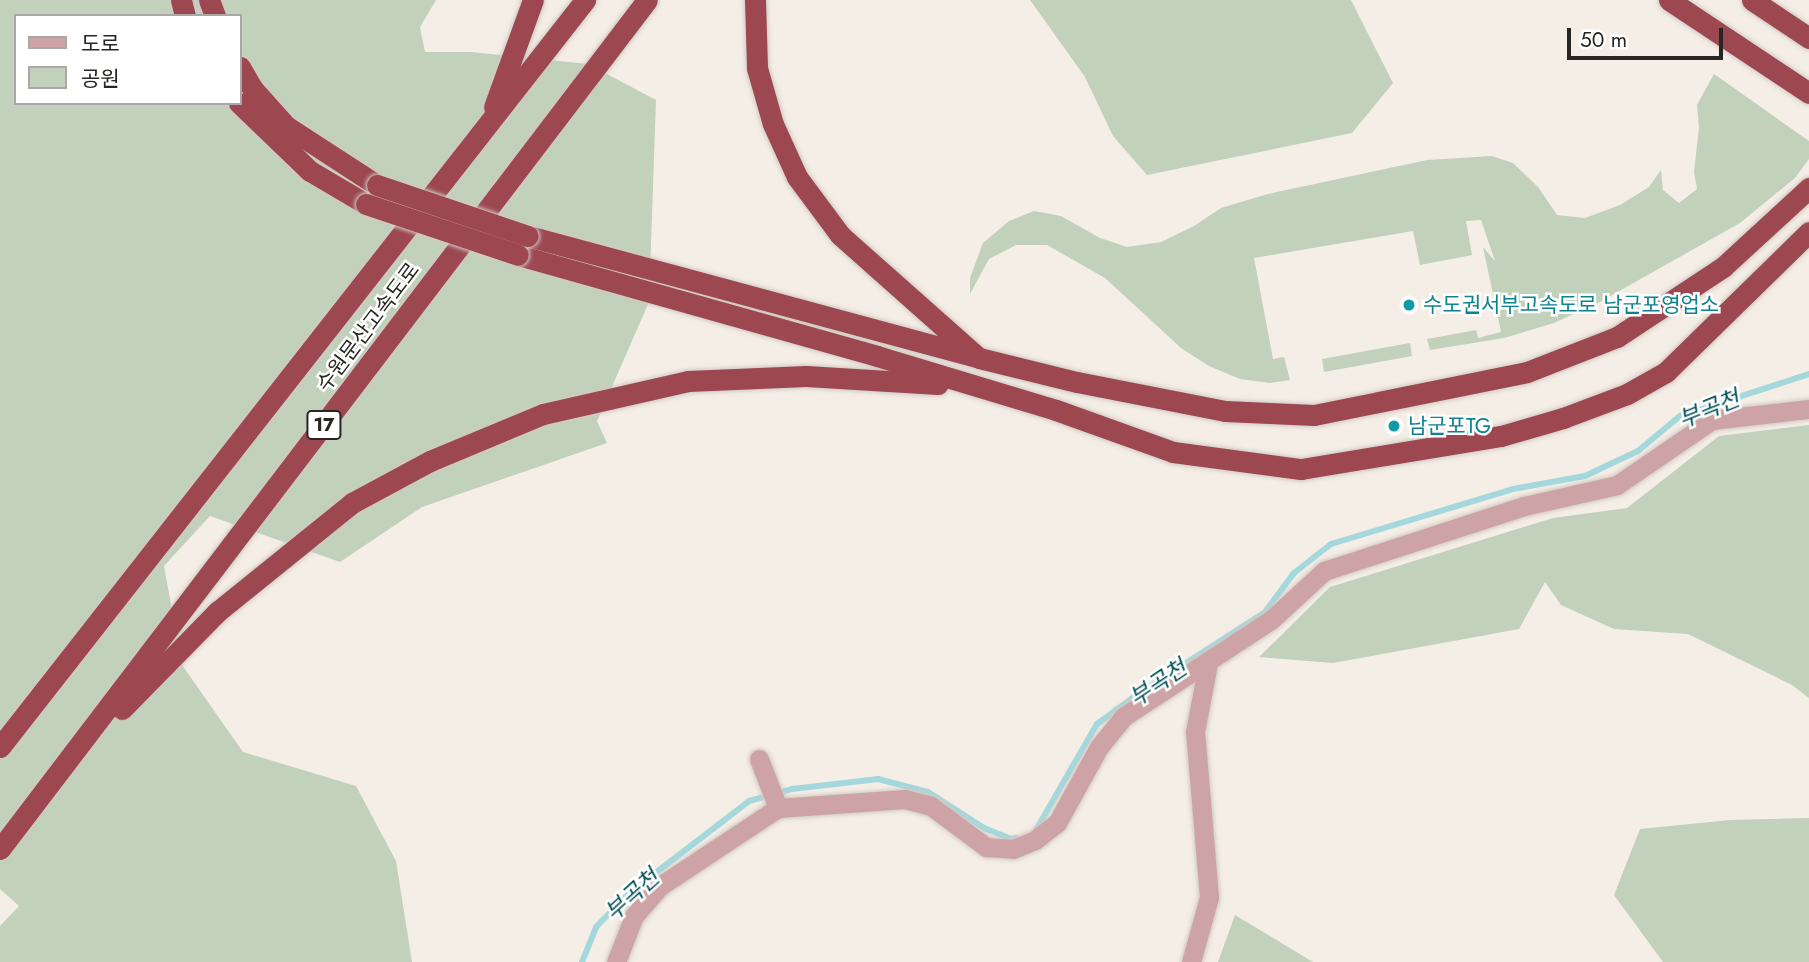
<!DOCTYPE html>
<meta charset="utf-8">
<style>
body{margin:0}
#map{position:relative;width:1809px;height:962px;overflow:hidden;background:#f5eee6;font-family:Jost,"Noto Sans KR",sans-serif}
div>[style]{position:absolute}
.green>*{inset:0;background:#c1d1bb}
.stream>*{height:6px;margin:-3px;padding:0 3px;transform-origin:3px;border-radius:3px;background:#a4d8dd}
.roads{filter:drop-shadow(0 0 2px #d0cac3) drop-shadow(0 0 2px #d0cac3)}
.minor>*{height:19px;margin:-9.5px;padding:0 9.5px;transform-origin:9.5px;border-radius:9.5px;background:#cea3a5}
.motorway>*{height:21px;margin:-10.5px;padding:0 10.5px;transform-origin:10.5px;border-radius:10.5px;background:#9d4751}
.bridges{filter:drop-shadow(0 0 2px #d0cac3) drop-shadow(0 0 2px #d0cac3)}
.motorway-bridge>*{height:21px;margin:-10.5px;padding:0 10.5px;transform-origin:10.5px;border-radius:10.5px;background:#9d4751}
.dots>*{width:19px;height:19px;translate:-50% -50%;box-sizing:border-box;border:4px solid #fff;border-radius:50%}
span{translate:-50% -50%;white-space:nowrap;text-align:center;line-height:1.15;-webkit-text-stroke:5px #fff;paint-order:stroke}
.shield-label span{padding:2px 5px;background:#fff;border:2px solid;border-radius:5px;-webkit-text-stroke-width:0}
.shield-label{font-size:19px;color:#282622;font-weight:700}
.culture-label{font-size:21px;color:#0d838f}
.left{translate:0 -50%;text-align:left}
.street-label{font-size:21px;color:#282622}
.water-label{font-size:23px;color:#005056;font-style:italic}
.legend{position:absolute;left:14px;top:14px;width:228px;height:91px;box-sizing:border-box;background:#fff;border:2px solid #a9a8a7;margin:0;padding:9px 12px;list-style:none;font-size:21px;color:#282622}
.legend li{display:flex;align-items:center;gap:14px;height:35px}
.legend b{width:35px;border:2px solid #a9a8a7}
.scale{position:absolute;left:1567px;top:28px;width:156px;height:32px;box-sizing:border-box;border:4px solid #282622;border-top:0;padding-left:9px;font-size:21px;line-height:24px;white-space:nowrap;color:#282622;-webkit-text-stroke:5px #fff;paint-order:stroke}
</style>
<div id="map">
<div class="green">
<i style="clip-path:polygon(evenodd,0 0,436px 0,420px 27px,425px 52px,471px 52px,588px 64px,656px 100px,649px 302px,597px 421px,607px 443px,422px 507px,340px 562px,210px 516px,164px 566px,182px 665px,243px 752px,356px 786px,396px 861px,412px 962px,0 962px,0 926px,19px 906px,0 889px,0 0,16px 16px,240px 16px,240px 103px,16px 103px,16px 16px)"></i>
<i style="clip-path:polygon(1030px 0,1351px 0,1393px 83px,1352px 133px,1147px 175px,1113px 136px,1085px 77px)"></i>
<i style="clip-path:polygon(1714px 74px,1809px 141px,1809px 159px,1795px 178px,1740px 223px,1598px 303px,1554px 323px,1504px 338px,1430px 350px,1427px 339px,1476px 330px,1478px 338px,1501px 332px,1483px 247px,1495px 261px,1481px 220px,1466px 221px,1472px 255px,1420px 265px,1413px 231px,1254px 258px,1273px 359px,1284px 357px,1290px 380px,1270px 383px,1240px 379px,1209px 366px,1181px 348px,1105px 278px,1047px 245px,1016px 245px,989px 259px,970px 294px,970px 278px,983px 243px,1009px 221px,1034px 211px,1061px 216px,1100px 238px,1127px 247px,1161px 242px,1194px 226px,1221px 208px,1268px 194px,1427px 160px,1492px 156px,1513px 163px,1538px 187px,1557px 215px,1585px 218px,1620px 205px,1649px 187px,1661px 170px,1663px 190px,1679px 203px,1697px 189px,1694px 172px,1699px 128px,1697px 105px)"></i>
<i style="clip-path:polygon(1410px 343px,1412px 356px,1324px 372px,1322px 359px)"></i>
<i style="clip-path:polygon(1809px 425px,1809px 698px,1792px 685px,1688px 634px,1614px 629px,1561px 605px,1545px 582px,1519px 629px,1333px 663px,1259px 657px,1330px 587px,1553px 518px,1627px 508px,1719px 436px)"></i>
<i style="clip-path:polygon(1809px 818px,1809px 962px,1663px 962px,1614px 895px,1640px 829px,1730px 820px)"></i>
<i style="clip-path:polygon(1235px 915px,1313px 962px,1218px 962px)"></i>
</div>
<div class="stream">
<i style="left:1036px;top:830px;width:122px;rotate:-60.1deg"></i>
<i style="left:1097px;top:724px;width:51px;rotate:-36.2deg"></i>
<i style="left:1138px;top:694px;width:151px;rotate:-32.8deg"></i>
<i style="left:1265px;top:612px;width:49px;rotate:-53.4deg"></i>
<i style="left:1294px;top:573px;width:47px;rotate:-38.1deg"></i>
<i style="left:1331px;top:544px;width:190px;rotate:-16.8deg"></i>
<i style="left:1513px;top:489px;width:73px;rotate:-10.2deg"></i>
<i style="left:1585px;top:476px;width:59px;rotate:-25.3deg"></i>
<i style="left:1638px;top:451px;width:55px;rotate:-39.8deg"></i>
<i style="left:1680px;top:416px;width:136px;rotate:-18deg"></i>
<i style="left:582px;top:962px;width:38px;rotate:-68deg"></i>
<i style="left:596px;top:927px;width:46px;rotate:-45.9deg"></i>
<i style="left:628px;top:894px;width:153px;rotate:-37.5deg"></i>
<i style="left:749px;top:801px;width:45px;rotate:-15.6deg"></i>
<i style="left:792px;top:789px;width:87px;rotate:-6.6deg"></i>
<i style="left:878px;top:779px;width:52px;rotate:14.6deg"></i>
<i style="left:928px;top:792px;width:67px;rotate:32.7deg"></i>
<i style="left:984px;top:828px;width:29px;rotate:22deg"></i>
<i style="left:1011px;top:839px;width:5px;rotate:-11deg"></i>
</div>
<div class="roads">
<div class="minor">
<i style="left:759px;top:759px;width:53px;rotate:68.8deg"></i>
<i style="left:616px;top:962px;width:49px;rotate:-68.6deg"></i>
<i style="left:634px;top:916px;width:40px;rotate:-49deg"></i>
<i style="left:660px;top:886px;width:141px;rotate:-33.5deg"></i>
<i style="left:778px;top:808px;width:127px;rotate:-4.1deg"></i>
<i style="left:905px;top:799px;width:27px;rotate:15deg"></i>
<i style="left:931px;top:806px;width:69px;rotate:36.7deg"></i>
<i style="left:986px;top:847px;width:27px;rotate:4deg"></i>
<i style="left:1013px;top:849px;width:24px;rotate:-22deg"></i>
<i style="left:1035px;top:840px;width:28px;rotate:-38deg"></i>
<i style="left:1057px;top:823px;width:87px;rotate:-61.1deg"></i>
<i style="left:1099px;top:747px;width:38px;rotate:-51deg"></i>
<i style="left:1123px;top:717px;width:178px;rotate:-33.3deg"></i>
<i style="left:1272px;top:619px;width:71px;rotate:-42.7deg"></i>
<i style="left:1324px;top:571px;width:210px;rotate:-18deg"></i>
<i style="left:1524px;top:506px;width:95px;rotate:-12.7deg"></i>
<i style="left:1617px;top:485px;width:115px;rotate:-34.4deg"></i>
<i style="left:1712px;top:420px;width:98px;rotate:-6.5deg"></i>
<i style="left:1191px;top:962px;width:67px;rotate:-74.5deg"></i>
<i style="left:1209px;top:897px;width:166px;rotate:-94.8deg"></i>
<i style="left:1195px;top:732px;width:70px;rotate:-79.3deg"></i>
</div>
<div class="motorway">
<i style="left:181px;top:0;width:16px;rotate:76deg"></i>
<i style="left:209px;top:0;width:17px;rotate:69deg"></i>
<i style="left:755px;top:0;width:68px;rotate:88.3deg"></i>
<i style="left:757px;top:68px;width:58px;rotate:74.1deg"></i>
<i style="left:773px;top:124px;width:58px;rotate:65.6deg"></i>
<i style="left:797px;top:177px;width:72px;rotate:53.4deg"></i>
<i style="left:840px;top:235px;width:181px;rotate:41.6deg"></i>
<i style="left:1669px;top:0;width:168px;rotate:33.6deg"></i>
<i style="left:1752px;top:0;width:69px;rotate:33.7deg"></i>
<i style="left:240px;top:67px;width:24px;rotate:60deg"></i>
<i style="left:252px;top:88px;width:51px;rotate:48.2deg"></i>
<i style="left:286px;top:126px;width:108px;rotate:33deg"></i>
<i style="left:239px;top:103px;width:98px;rotate:43.8deg"></i>
<i style="left:310px;top:171px;width:65px;rotate:30.5deg"></i>
<i style="left:494px;top:107px;width:114px;rotate:-70deg"></i>
<i style="left:528px;top:236px;width:467px;rotate:15.1deg"></i>
<i style="left:979px;top:358px;width:101px;rotate:13.8deg"></i>
<i style="left:1077px;top:382px;width:151px;rotate:11.1deg"></i>
<i style="left:1225px;top:411px;width:89px;rotate:2.6deg"></i>
<i style="left:1314px;top:415px;width:217px;rotate:-11.4deg"></i>
<i style="left:1527px;top:372px;width:97px;rotate:-21.3deg"></i>
<i style="left:1617px;top:337px;width:127px;rotate:-33.4deg"></i>
<i style="left:1723px;top:267px;width:117px;rotate:-42.6deg"></i>
<i style="left:518px;top:255px;width:373px;rotate:15.7deg"></i>
<i style="left:877px;top:356px;width:187px;rotate:16.8deg"></i>
<i style="left:1056px;top:410px;width:124px;rotate:19.7deg"></i>
<i style="left:1173px;top:452px;width:129px;rotate:7.6deg"></i>
<i style="left:1301px;top:469px;width:203px;rotate:-9.4deg"></i>
<i style="left:1501px;top:436px;width:65px;rotate:-16.2deg"></i>
<i style="left:1563px;top:418px;width:68px;rotate:-20.6deg"></i>
<i style="left:1627px;top:394px;width:45px;rotate:-29.4deg"></i>
<i style="left:1666px;top:372px;width:200px;rotate:-44.4deg"></i>
<i style="left:122px;top:709px;width:136px;rotate:-45.6deg"></i>
<i style="left:217px;top:612px;width:174px;rotate:-38.9deg"></i>
<i style="left:352px;top:503px;width:89px;rotate:-28.3deg"></i>
<i style="left:430px;top:461px;width:122px;rotate:-22.6deg"></i>
<i style="left:543px;top:414px;width:149px;rotate:-12.8deg"></i>
<i style="left:688px;top:381px;width:118px;rotate:-2.4deg"></i>
<i style="left:806px;top:376px;width:132px;rotate:3.5deg"></i>
<i style="left:0;top:747px;width:949px;rotate:-51.93deg"></i>
<i style="left:0;top:849px;width:1067px;rotate:-52.69deg"></i>
</div>
</div>
<div class="bridges">
<div class="motorway-bridge">
<i style="left:377px;top:185px;width:159px;rotate:18.7deg"></i>
<i style="left:366px;top:204px;width:160px;rotate:18.5deg"></i>
</div>
</div>
<div class="dots">
<i style="left:1409px;top:305px;background:#0f9aa8"></i>
<i style="left:1394px;top:426px;background:#0f9aa8"></i>
</div>
<div class="shield-label">
<span style="left:324px;top:425px">17</span>
</div>
<div class="culture-label">
<span class="left" style="left:1423px;top:305px">수도권서부고속도로 남군포영업소</span>
<span class="left" style="left:1408px;top:426px">남군포TG</span>
</div>
<div class="street-label">
<span style="left:368px;top:327px;rotate:-53deg">수원문산고속도로</span>
</div>
<div class="water-label">
<span style="left:1709px;top:409px;rotate:-22deg">부곡천</span>
<span style="left:1158px;top:683px;rotate:-34deg">부곡천</span>
<span style="left:632px;top:895px;rotate:-42deg">부곡천</span>
</div>
<ul class="legend">
<li><b style="height:9px;background:#cea3a5"></b>도로</li>
<li><b style="height:19px;background:#c1d1bb"></b>공원</li>
</ul>
<div class="scale">50 m</div>
</div>
